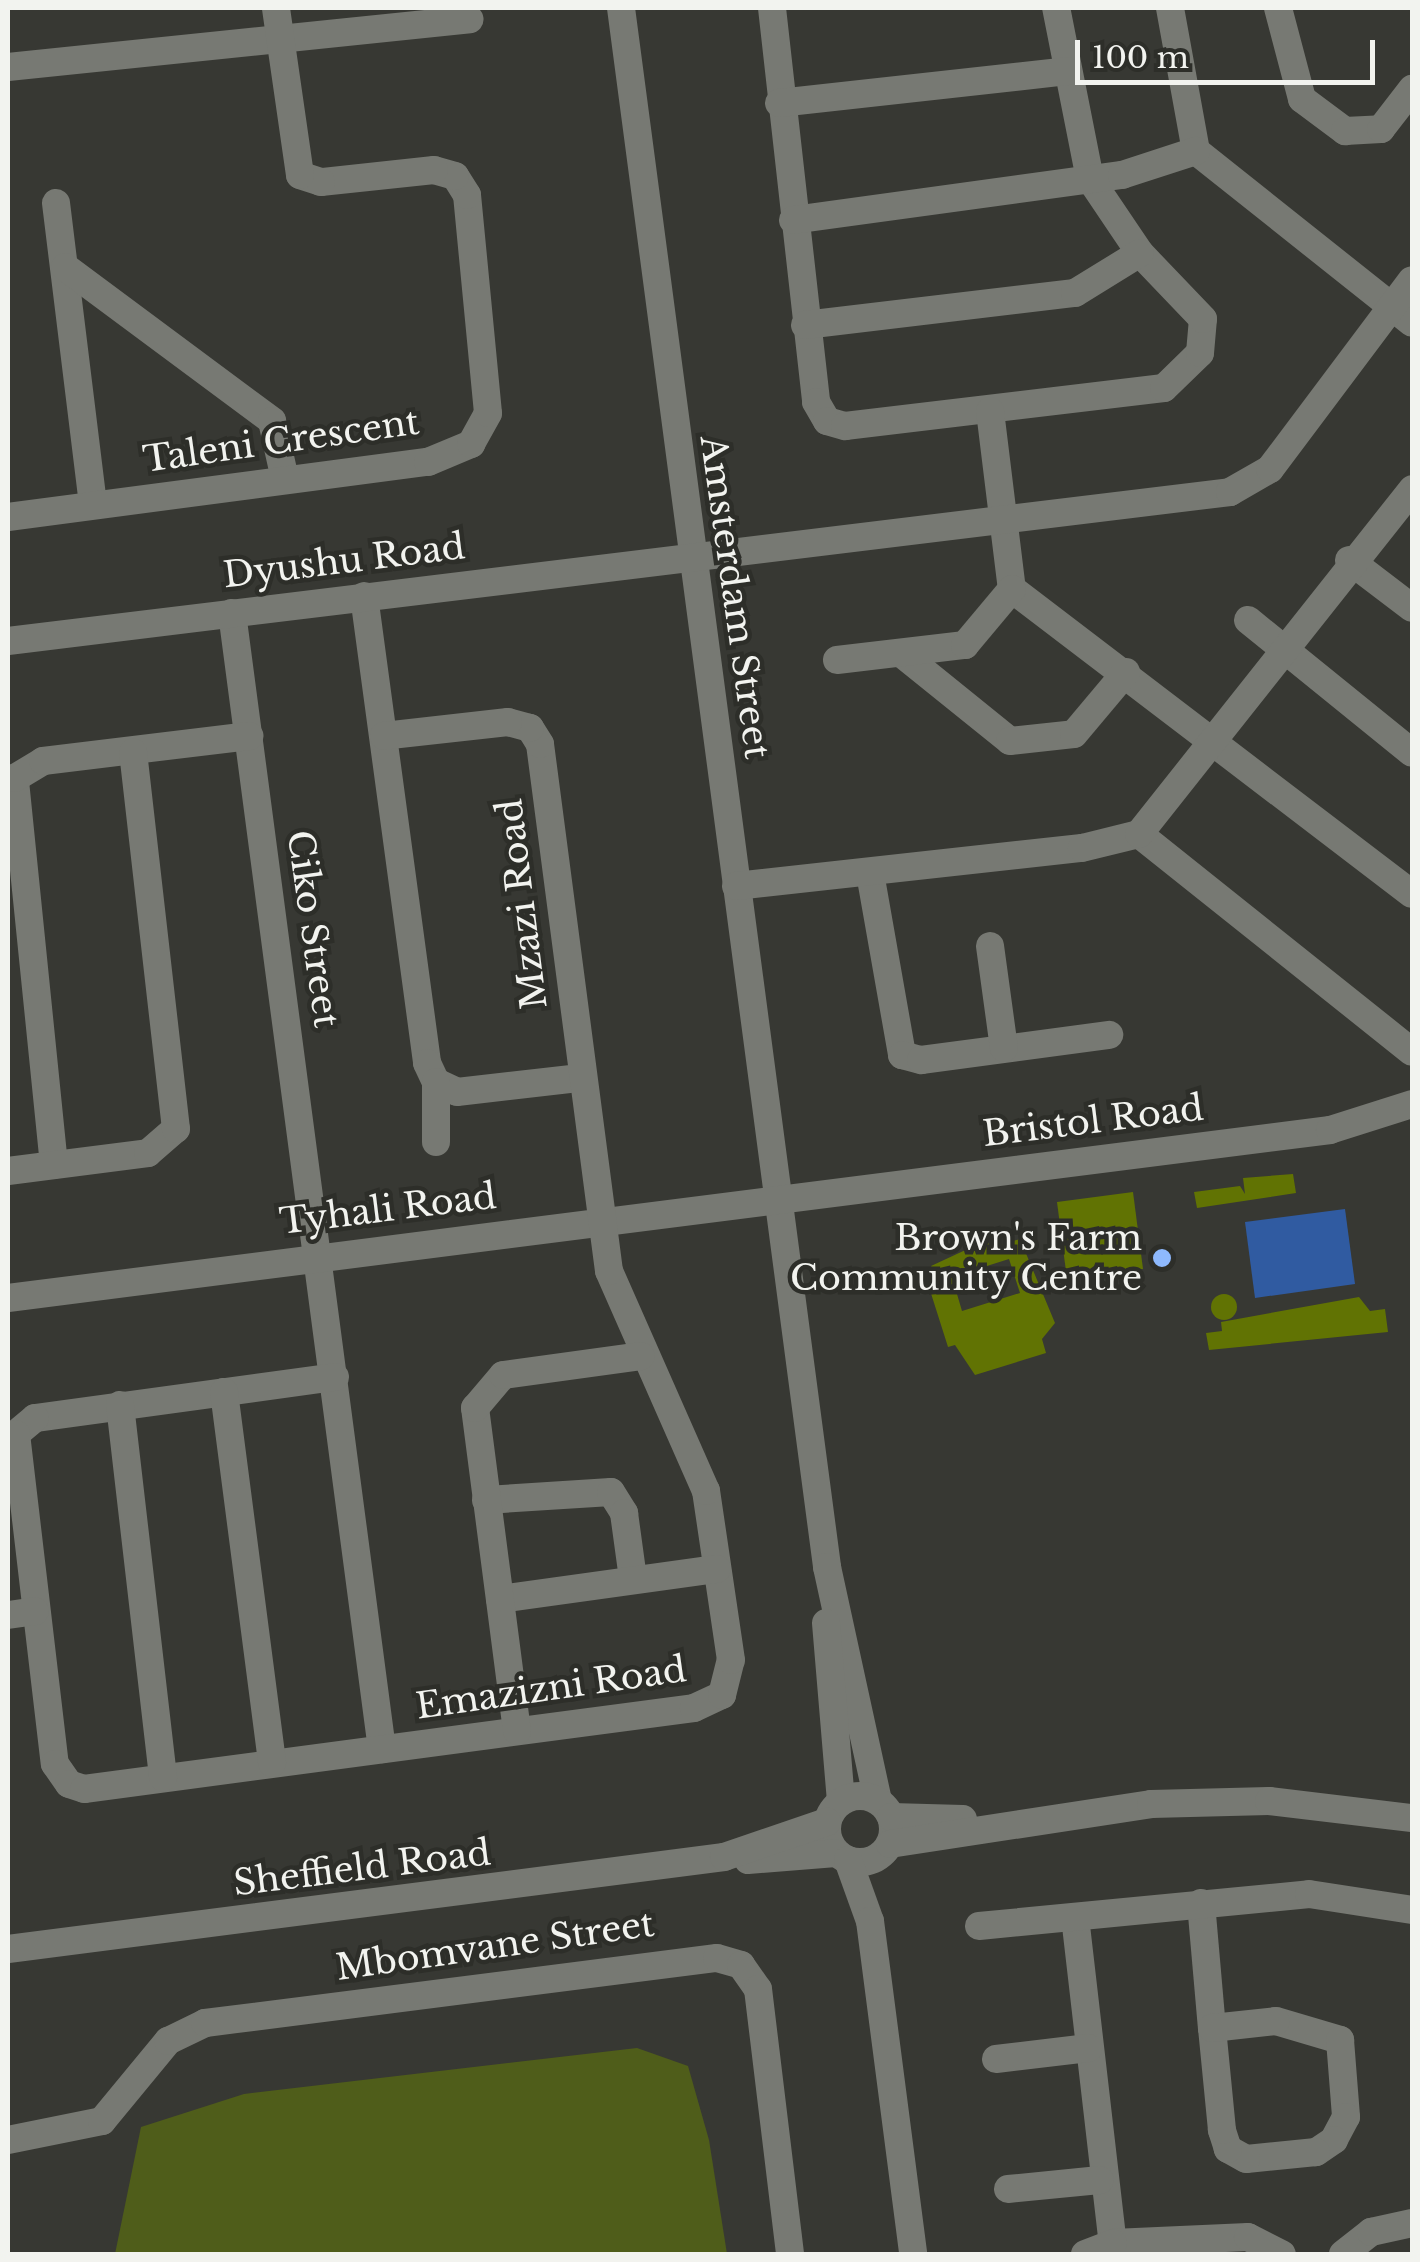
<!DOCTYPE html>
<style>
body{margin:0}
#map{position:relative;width:1420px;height:2262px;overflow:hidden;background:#373833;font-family:"Libre Baskerville",serif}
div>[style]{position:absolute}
.green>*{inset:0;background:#4f5d1a}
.water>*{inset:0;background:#305ba1}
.building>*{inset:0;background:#617303}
.round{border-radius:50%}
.minor>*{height:28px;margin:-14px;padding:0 14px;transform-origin:14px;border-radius:14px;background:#777973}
.minor>.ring{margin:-14px;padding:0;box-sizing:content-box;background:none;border:28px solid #777973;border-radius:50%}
.dots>*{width:28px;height:28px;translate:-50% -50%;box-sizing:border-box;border:5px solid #2d2e29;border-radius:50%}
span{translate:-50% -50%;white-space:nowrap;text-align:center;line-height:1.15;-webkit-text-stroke:9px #2d2e29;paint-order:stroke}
.street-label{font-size:35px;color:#f2f3ef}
.poi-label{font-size:35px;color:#f2f3ef}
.right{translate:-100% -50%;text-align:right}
.frame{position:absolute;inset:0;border:10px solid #f2f3ef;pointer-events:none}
.scale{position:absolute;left:1075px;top:40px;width:300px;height:45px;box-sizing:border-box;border:5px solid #f2f3ef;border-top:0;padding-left:12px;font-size:30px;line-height:35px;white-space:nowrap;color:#f2f3ef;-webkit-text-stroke:8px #2d2e29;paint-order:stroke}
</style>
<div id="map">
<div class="green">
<i style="clip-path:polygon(637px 2048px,688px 2066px,709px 2140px,727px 2254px,115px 2254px,141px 2127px,244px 2094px)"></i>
</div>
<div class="water">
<i style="clip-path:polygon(1345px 1209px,1355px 1284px,1255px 1298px,1245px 1222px)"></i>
</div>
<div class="building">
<i style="clip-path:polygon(1293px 1174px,1296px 1193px,1197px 1208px,1194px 1192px,1240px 1186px,1245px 1194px,1243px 1178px)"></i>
<i style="clip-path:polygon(1133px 1192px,1143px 1269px,1067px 1279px,1057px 1202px)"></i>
<i style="clip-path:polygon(evenodd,1020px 1239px,1055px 1323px,1042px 1339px,1046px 1353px,975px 1375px,955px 1345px,948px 1347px,928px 1284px,936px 1281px,931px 1266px,987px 1240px,990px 1248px,1020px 1239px,1009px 1259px,1020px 1293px,962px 1311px,952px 1277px,1009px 1259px)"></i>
<i class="round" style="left:1211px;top:1294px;width:26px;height:26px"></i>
<i style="clip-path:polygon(1359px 1297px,1370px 1311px,1385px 1309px,1388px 1332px,1209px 1350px,1206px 1333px,1222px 1331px,1221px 1322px)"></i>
</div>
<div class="minor">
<i style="left:621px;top:8px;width:1573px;rotate:82.47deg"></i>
<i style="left:827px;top:1567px;width:239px;rotate:77.7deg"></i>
<i style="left:772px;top:8px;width:396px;rotate:83.6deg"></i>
<i style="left:816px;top:402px;width:22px;rotate:60deg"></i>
<i style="left:827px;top:421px;width:19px;rotate:16deg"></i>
<i style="left:845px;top:426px;width:321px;rotate:-6.8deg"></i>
<i style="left:1164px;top:388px;width:50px;rotate:-44.2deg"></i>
<i style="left:1200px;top:353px;width:34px;rotate:-85deg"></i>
<i style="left:1203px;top:319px;width:91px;rotate:-133.7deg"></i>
<i style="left:1140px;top:253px;width:89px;rotate:-124deg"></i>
<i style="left:1090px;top:179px;width:174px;rotate:-101.2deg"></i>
<i style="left:1170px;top:8px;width:145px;rotate:79.7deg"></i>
<i style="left:1196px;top:151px;width:276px;rotate:38.5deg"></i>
<i style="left:1278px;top:8px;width:94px;rotate:75.2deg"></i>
<i style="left:1302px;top:99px;width:54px;rotate:36.7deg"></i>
<i style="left:1345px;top:131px;width:36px;rotate:-3deg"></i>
<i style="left:1381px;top:129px;width:51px;rotate:-52.2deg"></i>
<i style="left:8px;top:67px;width:464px;rotate:-5.9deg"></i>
<i style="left:779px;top:103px;width:290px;rotate:-6.3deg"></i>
<i style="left:56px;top:203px;width:304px;rotate:83deg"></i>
<i style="left:793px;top:220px;width:332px;rotate:-7.8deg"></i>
<i style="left:1122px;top:175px;width:78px;rotate:-18deg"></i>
<i style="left:65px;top:267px;width:258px;rotate:36.6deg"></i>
<i style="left:272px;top:421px;width:59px;rotate:77.4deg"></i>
<i style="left:805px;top:325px;width:272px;rotate:-6.8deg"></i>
<i style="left:1075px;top:293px;width:76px;rotate:-31.6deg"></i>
<i style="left:990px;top:411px;width:179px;rotate:83deg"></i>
<i style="left:1012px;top:589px;width:503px;rotate:37.33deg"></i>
<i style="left:8px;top:517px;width:424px;rotate:-7.5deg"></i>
<i style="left:428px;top:462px;width:47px;rotate:-22.7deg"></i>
<i style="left:471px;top:444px;width:35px;rotate:-61deg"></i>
<i style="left:488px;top:413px;width:219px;rotate:-95.5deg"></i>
<i style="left:467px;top:195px;width:22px;rotate:-122deg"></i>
<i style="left:455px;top:176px;width:22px;rotate:-164deg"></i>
<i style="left:434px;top:170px;width:114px;rotate:173.9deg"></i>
<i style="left:321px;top:182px;width:22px;rotate:-162deg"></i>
<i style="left:300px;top:175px;width:169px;rotate:-98.2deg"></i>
<i style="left:1349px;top:560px;width:79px;rotate:37.3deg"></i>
<i style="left:364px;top:596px;width:471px;rotate:82.3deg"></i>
<i style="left:427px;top:1063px;width:21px;rotate:65deg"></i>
<i style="left:436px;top:1082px;width:23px;rotate:25deg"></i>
<i style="left:457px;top:1092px;width:124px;rotate:-6.5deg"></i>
<i style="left:232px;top:613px;width:1146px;rotate:82.48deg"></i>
<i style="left:1248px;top:620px;width:211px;rotate:39deg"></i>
<i style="left:8px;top:641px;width:1231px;rotate:-6.95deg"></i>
<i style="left:1230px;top:492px;width:46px;rotate:-29.9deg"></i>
<i style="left:1270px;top:469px;width:236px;rotate:-53.1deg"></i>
<i style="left:901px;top:653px;width:140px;rotate:38.9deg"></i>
<i style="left:1010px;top:741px;width:64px;rotate:-6.2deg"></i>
<i style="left:1074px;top:734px;width:81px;rotate:-50deg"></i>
<i style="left:837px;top:660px;width:129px;rotate:-6.7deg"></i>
<i style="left:965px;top:645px;width:73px;rotate:-50deg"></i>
<i style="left:1139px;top:834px;width:349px;rotate:38.6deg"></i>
<i style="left:870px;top:873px;width:185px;rotate:80deg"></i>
<i style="left:902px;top:1055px;width:20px;rotate:15deg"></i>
<i style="left:921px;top:1060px;width:190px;rotate:-7.6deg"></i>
<i style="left:736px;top:886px;width:348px;rotate:-6.3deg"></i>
<i style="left:1082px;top:848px;width:59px;rotate:-13.8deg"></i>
<i style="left:1139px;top:834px;width:440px;rotate:-51.6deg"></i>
<i style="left:990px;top:946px;width:103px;rotate:82.2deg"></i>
<i style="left:436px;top:1142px;width:60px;rotate:-90deg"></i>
<i style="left:54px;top:1165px;width:389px;rotate:-95.8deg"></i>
<i style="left:15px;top:778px;width:33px;rotate:-31deg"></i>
<i style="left:43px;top:761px;width:208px;rotate:-6.9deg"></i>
<i style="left:8px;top:1171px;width:141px;rotate:-7.3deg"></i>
<i style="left:148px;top:1153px;width:37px;rotate:-41deg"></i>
<i style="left:176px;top:1129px;width:379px;rotate:-96.5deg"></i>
<i style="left:8px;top:1298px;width:1333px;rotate:-7.24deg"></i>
<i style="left:1330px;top:1130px;width:86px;rotate:-17.6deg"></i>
<i style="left:335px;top:1377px;width:303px;rotate:172.2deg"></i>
<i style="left:35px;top:1418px;width:25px;rotate:140deg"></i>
<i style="left:16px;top:1434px;width:332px;rotate:83.3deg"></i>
<i style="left:55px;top:1764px;width:24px;rotate:55deg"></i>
<i style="left:69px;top:1784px;width:16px;rotate:18deg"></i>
<i style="left:84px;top:1789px;width:615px;rotate:-7.56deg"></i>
<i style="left:694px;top:1708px;width:31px;rotate:-25deg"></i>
<i style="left:722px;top:1695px;width:36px;rotate:-76deg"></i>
<i style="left:731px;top:1660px;width:171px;rotate:-98.4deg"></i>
<i style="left:706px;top:1491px;width:240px;rotate:-113.8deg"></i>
<i style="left:609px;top:1271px;width:531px;rotate:-97.46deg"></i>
<i style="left:540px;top:744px;width:19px;rotate:-122deg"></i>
<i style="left:530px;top:728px;width:23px;rotate:-165deg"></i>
<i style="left:508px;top:722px;width:125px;rotate:173.6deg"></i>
<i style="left:224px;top:1392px;width:374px;rotate:82.6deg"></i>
<i style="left:120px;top:1405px;width:375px;rotate:83.4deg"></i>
<i style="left:486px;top:1500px;width:125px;rotate:-3.7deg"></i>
<i style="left:611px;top:1492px;width:25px;rotate:58deg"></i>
<i style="left:624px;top:1513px;width:67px;rotate:82.2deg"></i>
<i style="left:500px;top:1599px;width:219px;rotate:-7.9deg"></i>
<i style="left:8px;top:1615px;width:27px;rotate:-8deg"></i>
<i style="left:826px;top:1623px;width:179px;rotate:85.2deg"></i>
<i style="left:517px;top:1731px;width:326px;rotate:-97.4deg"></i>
<i style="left:475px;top:1408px;width:43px;rotate:-49.7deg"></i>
<i style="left:503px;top:1375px;width:139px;rotate:-7.8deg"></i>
<i class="ring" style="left:827px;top:1796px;width:38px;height:38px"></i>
<i style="left:891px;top:1817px;width:72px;rotate:1.6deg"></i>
<i style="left:890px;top:1844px;width:264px;rotate:-8.7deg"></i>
<i style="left:1151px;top:1804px;width:118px;rotate:-1.5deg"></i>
<i style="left:1269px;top:1801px;width:144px;rotate:6.8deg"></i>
<i style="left:748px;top:1860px;width:88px;rotate:-4.5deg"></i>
<i style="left:848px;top:1860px;width:65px;rotate:70.2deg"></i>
<i style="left:870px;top:1921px;width:336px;rotate:82.6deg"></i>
<i style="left:1201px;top:1903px;width:125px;rotate:85deg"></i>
<i style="left:1075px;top:1917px;width:328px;rotate:83.4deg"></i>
<i style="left:979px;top:1926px;width:332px;rotate:-5.5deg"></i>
<i style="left:1309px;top:1894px;width:104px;rotate:8.8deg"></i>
<i style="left:8px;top:1949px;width:722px;rotate:-7.32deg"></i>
<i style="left:724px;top:1857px;width:109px;rotate:-18.8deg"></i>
<i style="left:1276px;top:2021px;width:67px;rotate:16.5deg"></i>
<i style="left:1340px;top:2040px;width:77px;rotate:85.5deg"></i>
<i style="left:1346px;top:2117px;width:26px;rotate:118deg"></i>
<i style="left:1334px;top:2140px;width:22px;rotate:146deg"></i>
<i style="left:1316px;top:2152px;width:70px;rotate:174.3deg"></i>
<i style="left:1246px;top:2159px;width:21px;rotate:-151deg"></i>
<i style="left:1228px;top:2149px;width:20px;rotate:-108deg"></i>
<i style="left:1222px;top:2130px;width:102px;rotate:-95.6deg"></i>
<i style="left:1212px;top:2028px;width:64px;rotate:-6.2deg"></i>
<i style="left:996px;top:2059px;width:93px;rotate:-6.8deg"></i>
<i style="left:8px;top:2140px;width:96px;rotate:-11.4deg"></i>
<i style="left:102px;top:2121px;width:104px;rotate:-50.5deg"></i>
<i style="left:168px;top:2041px;width:41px;rotate:-25.9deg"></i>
<i style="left:205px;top:2023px;width:516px;rotate:-7.24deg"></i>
<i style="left:717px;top:1958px;width:25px;rotate:16deg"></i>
<i style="left:741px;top:1965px;width:29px;rotate:55deg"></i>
<i style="left:758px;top:1989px;width:267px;rotate:83.1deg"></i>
<i style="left:1008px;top:2189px;width:92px;rotate:-5.6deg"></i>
<i style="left:1113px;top:2243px;width:135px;rotate:-2.5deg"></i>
<i style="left:1248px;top:2237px;width:38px;rotate:27deg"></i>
<i style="left:1085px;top:2254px;width:30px;rotate:-21deg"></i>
<i style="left:1343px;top:2254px;width:36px;rotate:-38deg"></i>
<i style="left:1371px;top:2232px;width:42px;rotate:-12.4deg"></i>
</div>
<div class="dots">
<i style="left:1162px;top:1258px;background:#8eb9fd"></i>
</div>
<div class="street-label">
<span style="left:281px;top:441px;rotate:-8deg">Taleni Crescent</span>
<span style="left:344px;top:561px;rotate:-7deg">Dyushu Road</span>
<span style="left:735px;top:597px;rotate:82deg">Amsterdam Street</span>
<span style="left:522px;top:904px;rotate:-97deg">Mzazi Road</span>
<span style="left:313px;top:929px;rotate:82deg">Ciko Street</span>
<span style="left:1093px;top:1121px;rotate:-7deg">Bristol Road</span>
<span style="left:388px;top:1209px;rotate:-7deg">Tyhali Road</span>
<span style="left:551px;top:1688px;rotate:-8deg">Emazizni Road</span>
<span style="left:362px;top:1868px;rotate:-7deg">Sheffield Road</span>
<span style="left:495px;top:1946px;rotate:-8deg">Mbomvane Street</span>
</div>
<div class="poi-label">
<span class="right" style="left:1142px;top:1258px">Brown's Farm<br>Community Centre</span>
</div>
<div class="frame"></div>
<div class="scale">100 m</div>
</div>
